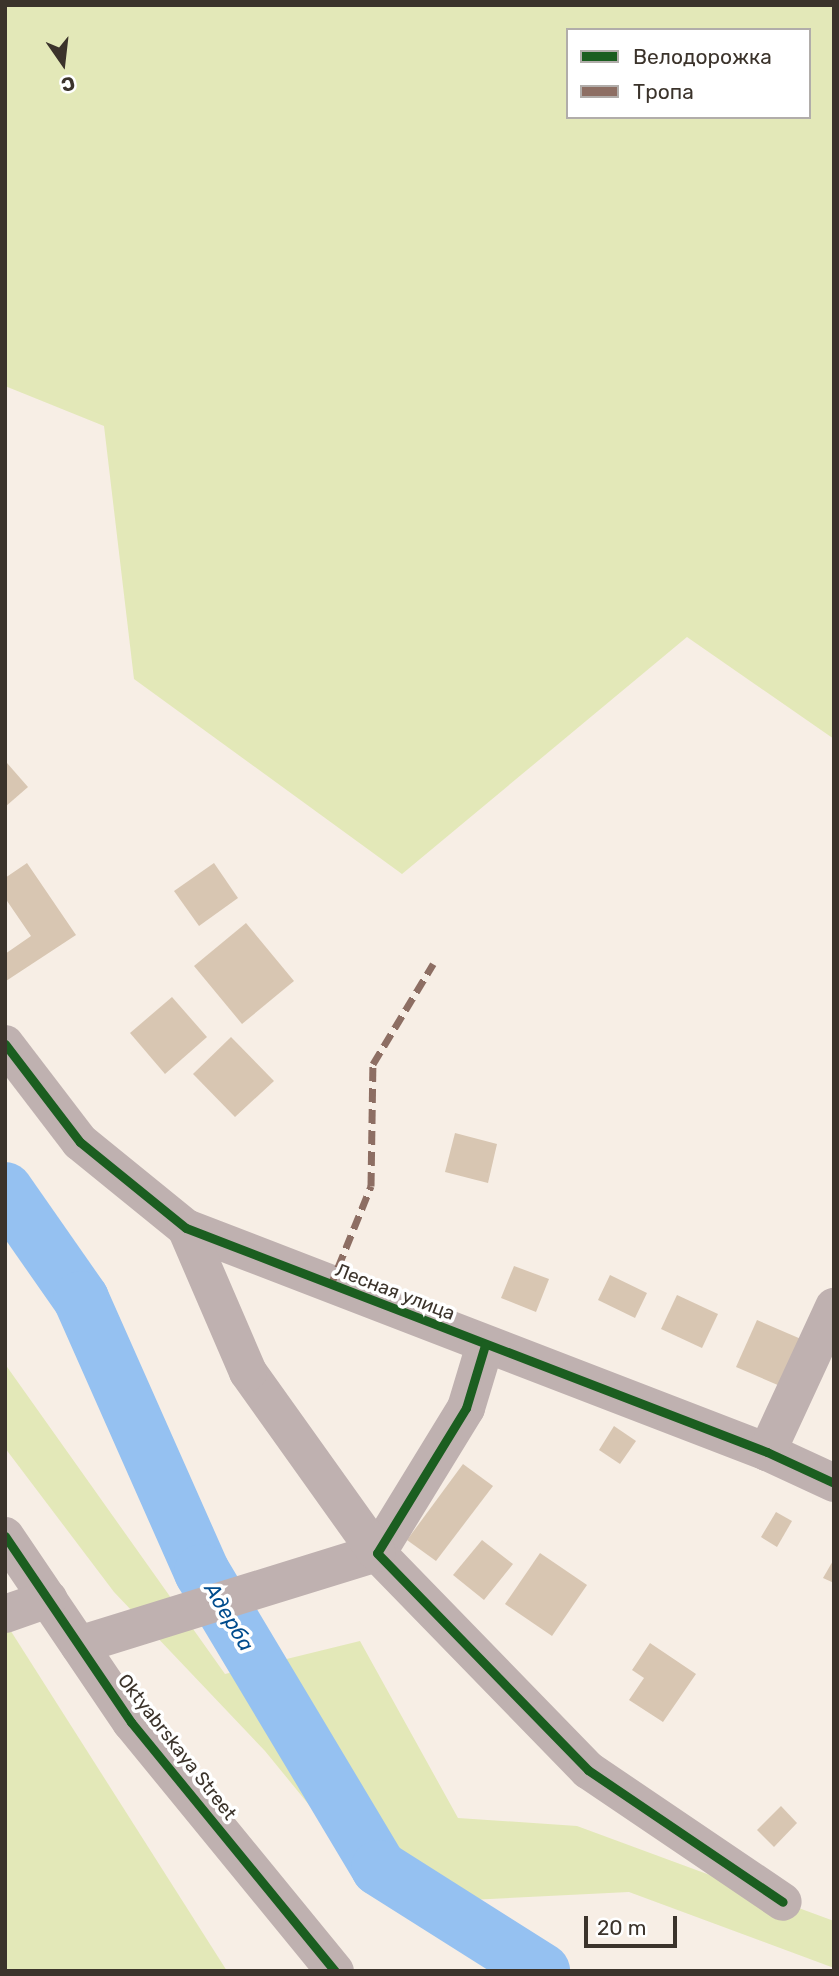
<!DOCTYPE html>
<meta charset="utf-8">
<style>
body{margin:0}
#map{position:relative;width:839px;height:1976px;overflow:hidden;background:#f7eee5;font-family:Rubik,sans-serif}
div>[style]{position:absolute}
.green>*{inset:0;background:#e3e8b8}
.river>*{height:56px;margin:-28px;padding:0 28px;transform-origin:28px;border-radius:28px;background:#95c1f1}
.building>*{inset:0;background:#d8c6b2}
.minor>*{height:38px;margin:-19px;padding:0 19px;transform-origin:19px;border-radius:19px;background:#bfb1b0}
.quiet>*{height:7px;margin-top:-3.5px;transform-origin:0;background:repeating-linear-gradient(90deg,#8d6e63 0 14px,transparent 0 21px)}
.cycleway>*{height:9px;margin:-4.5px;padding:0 4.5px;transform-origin:4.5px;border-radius:4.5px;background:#1b5e20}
span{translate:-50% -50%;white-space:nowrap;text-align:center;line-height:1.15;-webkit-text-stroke:7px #fff;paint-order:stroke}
.street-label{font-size:19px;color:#3b332b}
.water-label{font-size:21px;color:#004c8d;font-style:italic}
.frame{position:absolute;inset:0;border:7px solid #3b332b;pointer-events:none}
.legend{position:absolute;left:566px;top:28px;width:245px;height:91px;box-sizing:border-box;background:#fff;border:2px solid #b1adaa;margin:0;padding:9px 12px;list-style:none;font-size:21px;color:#3b332b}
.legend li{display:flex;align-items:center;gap:14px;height:35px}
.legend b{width:35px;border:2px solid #b1adaa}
.north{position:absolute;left:28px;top:28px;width:70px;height:70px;-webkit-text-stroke:5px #fff;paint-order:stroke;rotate:166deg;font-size:19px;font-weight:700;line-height:28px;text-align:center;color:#3b332b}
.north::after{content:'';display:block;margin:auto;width:24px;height:32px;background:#3b332b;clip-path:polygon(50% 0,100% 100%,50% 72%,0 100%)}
.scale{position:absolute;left:584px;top:1916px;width:93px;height:32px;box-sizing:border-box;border:4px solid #3b332b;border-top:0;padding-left:9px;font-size:21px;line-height:24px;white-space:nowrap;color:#3b332b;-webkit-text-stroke:5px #fff;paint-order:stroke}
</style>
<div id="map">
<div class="green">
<i style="clip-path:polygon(evenodd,5px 5px,834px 5px,834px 739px,687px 637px,402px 874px,134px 679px,104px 426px,5px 386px,5px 5px,568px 30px,809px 30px,809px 117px,568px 117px,568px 30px)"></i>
<i style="clip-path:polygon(5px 1364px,225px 1674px,360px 1641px,458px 1818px,577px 1826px,834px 1921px,834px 1968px,629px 1892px,390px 1904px,265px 1751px,114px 1592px,5px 1448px)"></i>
<i style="clip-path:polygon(7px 1625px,227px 1971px,5px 1971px)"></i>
</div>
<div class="river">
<i style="left:5px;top:1190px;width:133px;rotate:55.1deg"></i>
<i style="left:81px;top:1299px;width:299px;rotate:66.1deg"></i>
<i style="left:202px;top:1572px;width:345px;rotate:59.1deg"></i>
<i style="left:379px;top:1868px;width:193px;rotate:32.3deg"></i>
</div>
<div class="building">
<i style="clip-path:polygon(7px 763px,28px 787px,5px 807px,5px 765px)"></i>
<i style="clip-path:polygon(27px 863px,76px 935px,6px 981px,5px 954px,31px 936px,5px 898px,5px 878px)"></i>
<i style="clip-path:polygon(214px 863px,238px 898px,199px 926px,174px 891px)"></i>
<i style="clip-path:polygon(246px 923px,294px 981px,242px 1024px,194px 966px)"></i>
<i style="clip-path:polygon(172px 997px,207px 1037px,165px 1074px,130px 1033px)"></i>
<i style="clip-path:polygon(231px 1037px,274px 1081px,235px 1117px,193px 1074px)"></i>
<i style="clip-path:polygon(455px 1133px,497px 1144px,488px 1183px,445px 1172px)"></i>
<i style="clip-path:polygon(514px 1266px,549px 1279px,536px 1312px,501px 1298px)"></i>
<i style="clip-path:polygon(610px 1275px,647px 1293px,635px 1318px,598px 1300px)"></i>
<i style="clip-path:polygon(677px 1295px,718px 1314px,702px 1348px,661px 1329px)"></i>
<i style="clip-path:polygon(757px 1320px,801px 1339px,780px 1386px,736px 1367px)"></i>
<i style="clip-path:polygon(614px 1426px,636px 1441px,620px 1464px,599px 1450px)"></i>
<i style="clip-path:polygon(463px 1464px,493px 1486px,436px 1561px,407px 1540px)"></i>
<i style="clip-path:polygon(776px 1512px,792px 1521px,777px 1547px,761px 1537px)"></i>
<i style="clip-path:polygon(482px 1540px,513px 1564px,484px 1600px,453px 1575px)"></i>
<i style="clip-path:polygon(540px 1553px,587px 1585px,552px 1636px,505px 1604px)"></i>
<i style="clip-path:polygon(834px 1559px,834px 1583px,823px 1578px)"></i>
<i style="clip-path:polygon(650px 1643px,696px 1674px,663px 1722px,629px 1700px,644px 1678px,632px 1670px)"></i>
<i style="clip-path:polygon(781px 1806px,797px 1823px,774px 1847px,757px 1830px)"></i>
</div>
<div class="minor">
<i style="left:5px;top:1044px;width:123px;rotate:52.6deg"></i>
<i style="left:80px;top:1142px;width:136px;rotate:39.1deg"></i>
<i style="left:186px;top:1228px;width:623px;rotate:21.08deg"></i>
<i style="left:767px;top:1452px;width:74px;rotate:24.8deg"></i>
<i style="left:485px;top:1345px;width:66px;rotate:106.8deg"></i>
<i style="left:466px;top:1408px;width:170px;rotate:121.5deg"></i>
<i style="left:377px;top:1553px;width:303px;rotate:45.8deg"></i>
<i style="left:588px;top:1770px;width:235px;rotate:34.1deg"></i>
<i style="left:767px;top:1452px;width:160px;rotate:-65.2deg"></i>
<i style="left:5px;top:1536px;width:225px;rotate:55.9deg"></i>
<i style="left:131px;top:1722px;width:322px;rotate:50.7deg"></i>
<i style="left:5px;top:1614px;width:46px;rotate:-19.2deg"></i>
<i style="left:79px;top:1645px;width:312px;rotate:-17.2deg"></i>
<i style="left:377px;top:1553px;width:222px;rotate:-125.5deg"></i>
<i style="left:248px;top:1372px;width:157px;rotate:-113.3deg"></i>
</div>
<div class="quiet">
<i style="left:330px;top:1287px;width:109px;rotate:-67.9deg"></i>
<i style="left:371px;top:1186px;width:122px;rotate:-89.1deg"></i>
<i style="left:373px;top:1064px;width:117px;rotate:-59deg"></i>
</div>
<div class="cycleway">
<i style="left:5px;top:1044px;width:123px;rotate:52.6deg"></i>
<i style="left:80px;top:1142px;width:136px;rotate:39.1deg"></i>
<i style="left:186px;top:1228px;width:623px;rotate:21.08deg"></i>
<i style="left:767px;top:1452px;width:74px;rotate:24.8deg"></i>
<i style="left:485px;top:1345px;width:66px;rotate:106.8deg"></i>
<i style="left:466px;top:1408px;width:170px;rotate:121.5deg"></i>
<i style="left:377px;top:1553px;width:303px;rotate:45.8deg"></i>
<i style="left:588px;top:1770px;width:235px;rotate:34.1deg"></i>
<i style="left:5px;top:1536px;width:225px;rotate:55.9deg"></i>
<i style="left:131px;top:1722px;width:322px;rotate:50.7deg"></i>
</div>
<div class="street-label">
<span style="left:395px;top:1292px;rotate:21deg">Лесная улица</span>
<span style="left:177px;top:1747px;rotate:52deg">Oktyabrskaya Street</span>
</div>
<div class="water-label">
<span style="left:229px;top:1617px;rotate:59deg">Адерба</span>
</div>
<div class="frame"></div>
<ul class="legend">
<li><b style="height:9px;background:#1b5e20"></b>Велодорожка</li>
<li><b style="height:9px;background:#8d6e63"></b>Тропа</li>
</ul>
<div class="north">С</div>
<div class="scale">20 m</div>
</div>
